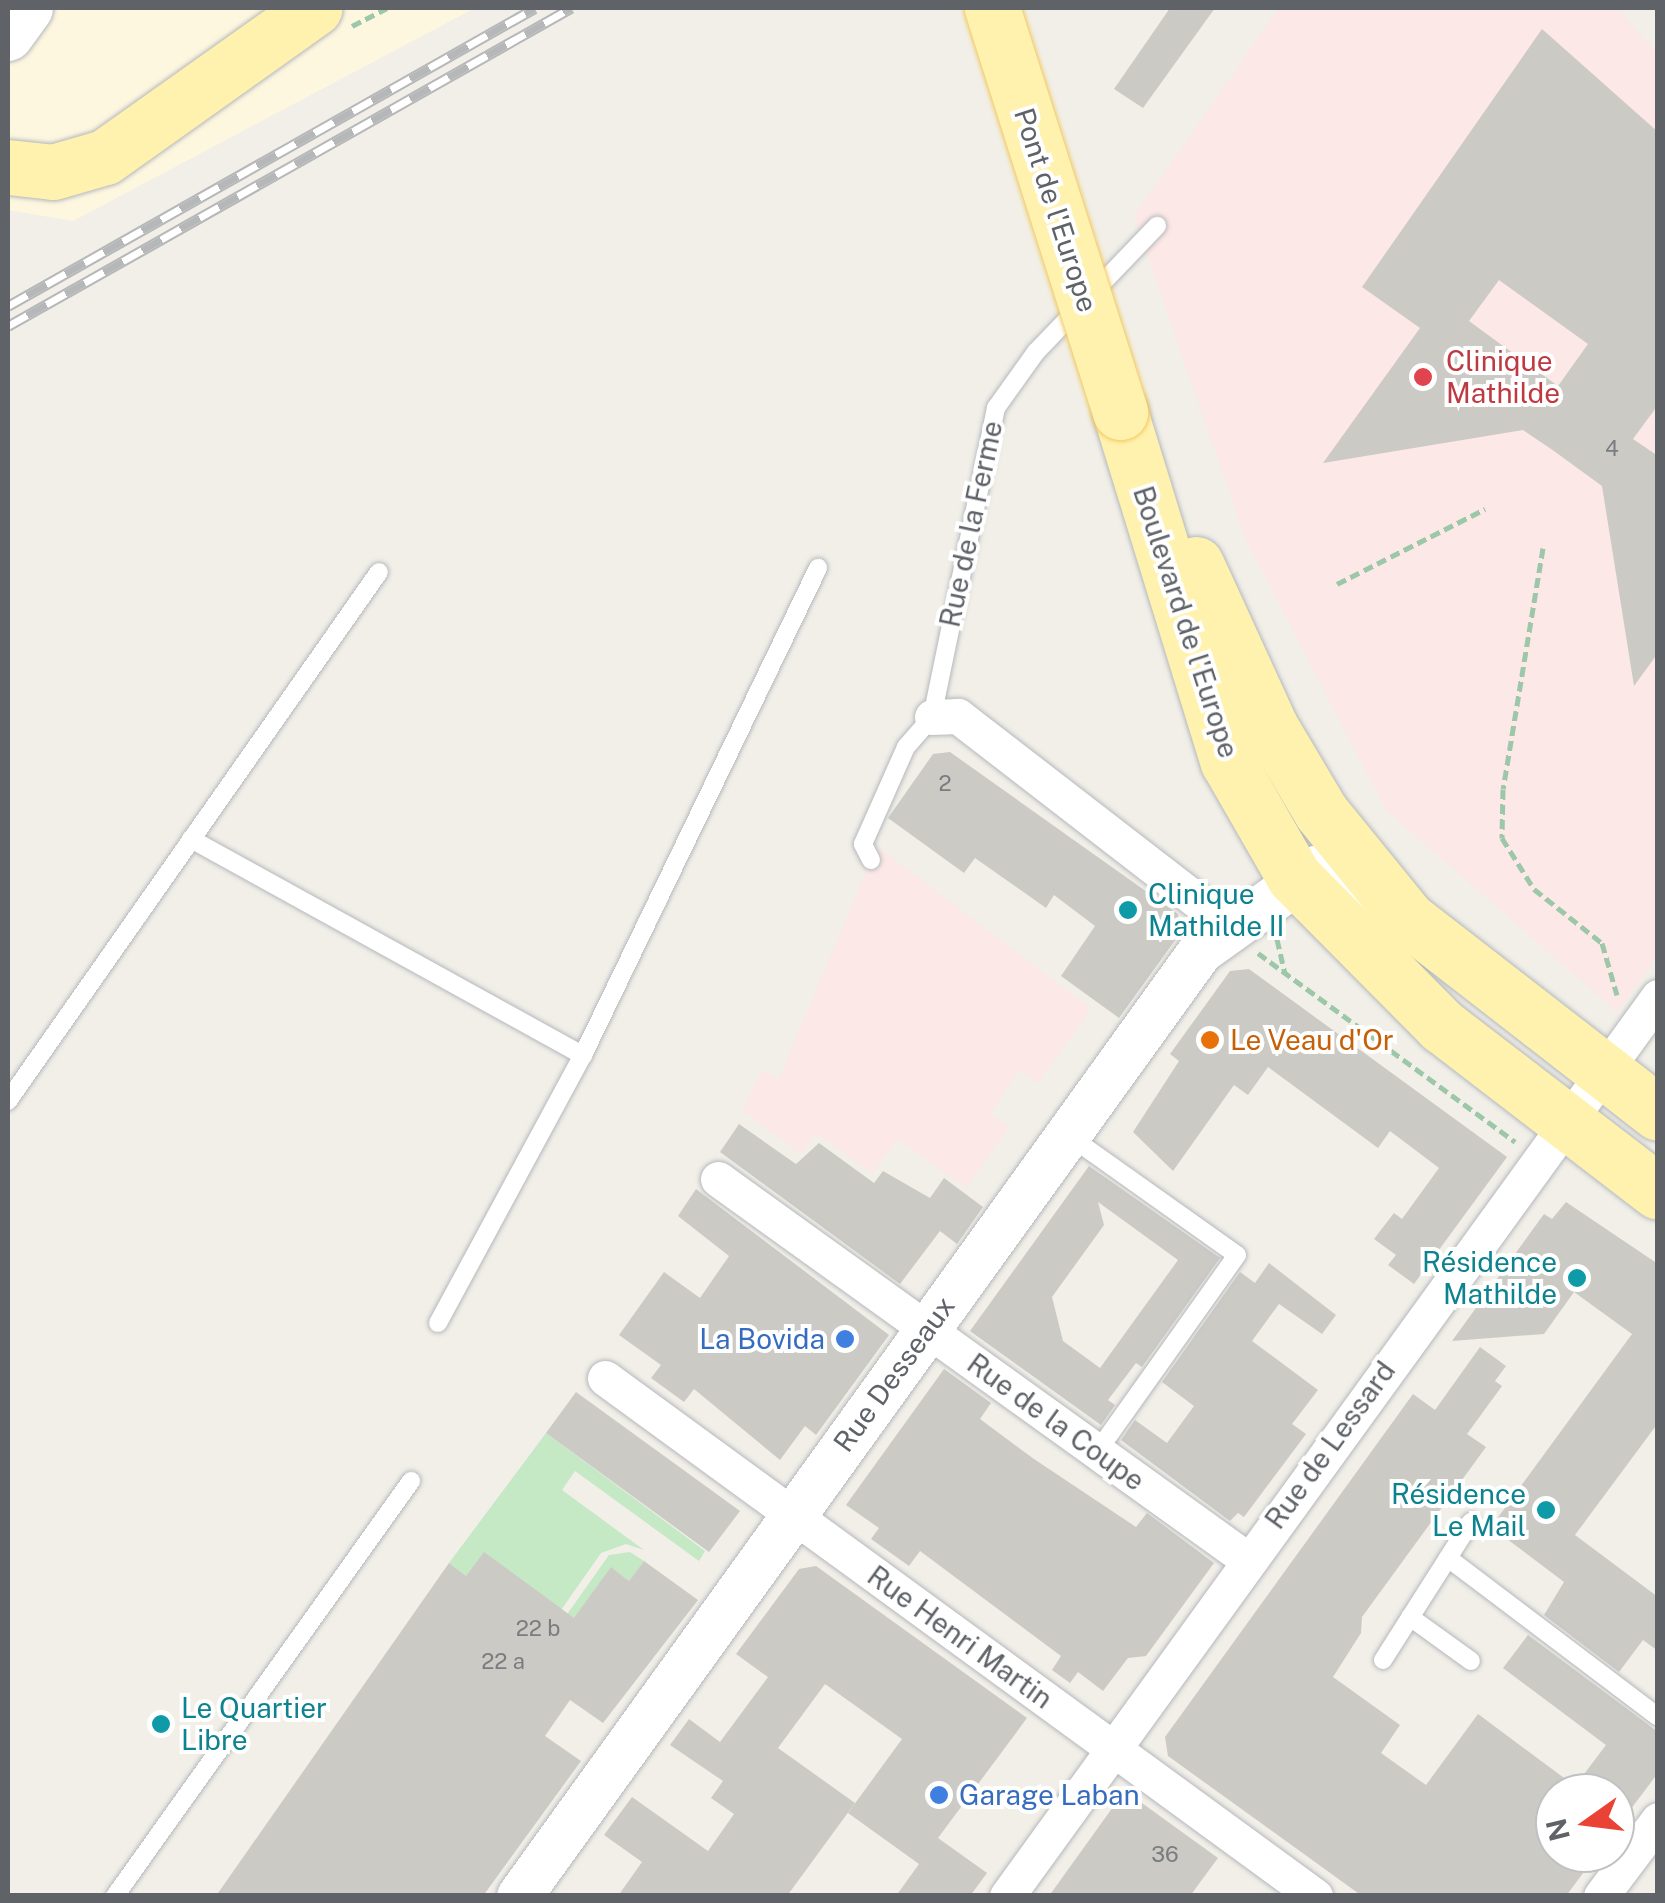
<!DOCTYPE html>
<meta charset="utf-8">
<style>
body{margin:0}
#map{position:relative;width:1665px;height:1903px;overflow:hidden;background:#f1efe8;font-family:"Public Sans",sans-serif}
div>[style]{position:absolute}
.commercial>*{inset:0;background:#fef7e0}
.medical>*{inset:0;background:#fce8e6}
.green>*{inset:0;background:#c5e8c5}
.building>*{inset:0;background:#cccac5}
.path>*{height:5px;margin-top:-2.5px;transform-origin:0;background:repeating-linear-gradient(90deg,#9cc7a9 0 10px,transparent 0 15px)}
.roads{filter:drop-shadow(0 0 2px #b5b8bc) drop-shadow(0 0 2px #b5b8bc)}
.service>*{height:18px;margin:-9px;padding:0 9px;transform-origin:9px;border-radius:9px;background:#fff}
.minor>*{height:35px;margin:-17.5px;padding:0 17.5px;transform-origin:17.5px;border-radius:17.5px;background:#fff}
.tertiary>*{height:45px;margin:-22.5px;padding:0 22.5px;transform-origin:22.5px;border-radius:22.5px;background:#fff}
.secondary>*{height:50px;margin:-25px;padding:0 25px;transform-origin:25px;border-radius:25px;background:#fff}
.primary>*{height:55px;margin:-27.5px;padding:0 27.5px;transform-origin:27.5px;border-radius:27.5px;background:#fff2af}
.rail>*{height:11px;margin-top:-5.5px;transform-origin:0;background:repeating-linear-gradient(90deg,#fff 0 22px,#b6b7b8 0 44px);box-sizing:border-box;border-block:2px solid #b6b7b8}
.bridges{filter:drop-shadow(0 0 2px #f2c960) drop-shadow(0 0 2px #f2c960)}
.primary-bridge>*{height:55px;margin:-27.5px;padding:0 27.5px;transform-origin:27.5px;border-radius:27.5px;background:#fff2af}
.dots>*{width:28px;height:28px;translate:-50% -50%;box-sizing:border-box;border:5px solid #fff;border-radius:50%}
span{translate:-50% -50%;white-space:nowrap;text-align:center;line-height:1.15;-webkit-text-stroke:8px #fff;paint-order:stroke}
.number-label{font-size:22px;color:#7a7d7f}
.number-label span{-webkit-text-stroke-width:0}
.street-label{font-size:28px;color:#5f6368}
.health-label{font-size:28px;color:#be3a42}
.left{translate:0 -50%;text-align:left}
.culture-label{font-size:28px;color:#0d838f}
.right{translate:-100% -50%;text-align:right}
.food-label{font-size:28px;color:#c56008}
.shop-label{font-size:28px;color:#366cbe}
.frame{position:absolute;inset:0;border:10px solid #5f6368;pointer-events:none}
.north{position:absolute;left:1535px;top:1773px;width:100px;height:100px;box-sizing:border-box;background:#fff;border:2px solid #bfc1c3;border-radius:50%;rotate:256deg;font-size:28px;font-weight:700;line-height:40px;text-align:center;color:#5f6368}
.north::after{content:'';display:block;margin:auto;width:35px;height:45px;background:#ea4335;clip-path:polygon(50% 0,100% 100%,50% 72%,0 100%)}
</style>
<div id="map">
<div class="commercial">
<i style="clip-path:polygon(8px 8px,475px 8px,73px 221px,8px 210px)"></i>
</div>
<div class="medical">
<i style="clip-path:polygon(1279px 8px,1617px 8px,1657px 53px,1658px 956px,1617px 1012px,1386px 810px,1245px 538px,1134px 216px)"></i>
<i style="clip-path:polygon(877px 846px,1091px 1009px,1037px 1084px,1020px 1069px,991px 1113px,1009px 1128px,966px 1188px,898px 1139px,872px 1173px,816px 1133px,801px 1154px,742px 1110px,762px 1071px,779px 1078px)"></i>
</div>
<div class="green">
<i style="clip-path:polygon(546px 1433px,705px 1551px,699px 1561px,575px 1471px,562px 1490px,644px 1550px,626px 1544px,601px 1553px,540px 1640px,484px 1553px,466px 1576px,449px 1563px)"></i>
<i style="clip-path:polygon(630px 1552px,644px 1561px,629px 1581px,612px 1568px,552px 1649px,546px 1644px,609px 1555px)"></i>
</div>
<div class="building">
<i style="clip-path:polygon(1170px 8px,1215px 8px,1143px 108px,1114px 89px)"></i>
<i style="clip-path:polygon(evenodd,1542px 29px,1658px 132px,1658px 405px,1633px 439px,1658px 456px,1658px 653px,1634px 686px,1602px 486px,1554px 451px,1523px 430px,1323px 463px,1420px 328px,1362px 287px,1542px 29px,1499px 280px,1588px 344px,1558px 386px,1469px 321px,1499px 280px)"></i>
<i style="clip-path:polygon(950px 752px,1178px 914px,1181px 932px,1119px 1018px,1061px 976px,1095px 926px,1054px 895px,1046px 908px,975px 858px,964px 873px,888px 818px,933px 754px)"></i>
<i style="clip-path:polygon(1249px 969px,1507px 1157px,1414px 1284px,1388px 1265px,1396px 1255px,1374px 1239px,1394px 1213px,1402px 1219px,1439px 1168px,1390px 1131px,1378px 1148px,1268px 1067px,1248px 1095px,1234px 1085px,1173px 1171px,1133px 1132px,1179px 1061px,1170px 1054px,1212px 996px,1230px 971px)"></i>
<i style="clip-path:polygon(739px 1124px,796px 1164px,819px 1143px,874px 1183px,883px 1171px,930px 1198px,944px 1178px,983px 1207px,957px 1244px,940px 1231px,900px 1284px,720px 1152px)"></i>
<i style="clip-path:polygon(evenodd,1089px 1166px,1220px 1258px,1142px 1367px,1136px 1363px,1108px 1400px,1115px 1405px,1101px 1425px,970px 1331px,1089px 1166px,1098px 1202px,1178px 1260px,1100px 1368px,1063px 1341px,1052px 1297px,1104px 1225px,1098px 1202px)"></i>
<i style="clip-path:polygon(696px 1189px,889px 1335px,816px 1435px,805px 1426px,780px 1460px,694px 1389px,684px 1402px,651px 1378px,661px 1365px,619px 1335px,664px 1272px,700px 1298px,729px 1256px,678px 1216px)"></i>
<i style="clip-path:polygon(1566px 1202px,1658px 1264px,1658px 1423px,1575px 1535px,1658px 1597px,1658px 1651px,1643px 1640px,1619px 1672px,1544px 1615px,1564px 1582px,1491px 1527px,1632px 1334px,1574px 1292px,1544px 1334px,1452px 1341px,1544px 1214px,1552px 1219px)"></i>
<i style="clip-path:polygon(1269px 1263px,1336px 1315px,1322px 1334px,1279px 1304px,1252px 1341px,1318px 1390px,1292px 1424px,1306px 1434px,1244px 1517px,1238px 1513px,1230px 1521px,1121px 1440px,1135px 1420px,1167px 1443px,1194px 1406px,1162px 1382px,1240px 1272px,1255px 1283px)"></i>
<i style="clip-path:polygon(1480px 1347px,1506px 1366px,1495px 1381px,1502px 1386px,1467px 1434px,1486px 1447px,1362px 1617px,1361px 1633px,1333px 1677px,1400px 1725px,1381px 1753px,1426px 1785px,1478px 1714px,1575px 1786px,1606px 1745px,1503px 1668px,1528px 1635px,1658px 1732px,1658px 1773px,1615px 1830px,1615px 1793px,1555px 1793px,1555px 1853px,1598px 1853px,1566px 1896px,1362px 1896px,1168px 1756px,1165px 1737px,1413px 1394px,1435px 1410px)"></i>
<i style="clip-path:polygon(944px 1369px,991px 1403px,980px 1419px,1034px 1459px,1136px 1527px,1147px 1513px,1214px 1563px,1146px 1656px,1128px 1658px,1103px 1691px,1078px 1672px,1070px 1683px,1052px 1670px,1061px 1656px,920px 1551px,909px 1566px,871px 1539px,879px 1528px,846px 1505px)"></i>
<i style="clip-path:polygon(576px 1392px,740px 1511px,709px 1552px,546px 1433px)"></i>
<i style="clip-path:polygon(484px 1552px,574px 1618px,611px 1567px,629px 1581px,644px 1561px,698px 1600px,603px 1723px,570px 1700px,545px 1736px,581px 1761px,483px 1896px,216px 1896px,449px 1563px,466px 1576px)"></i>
<i style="clip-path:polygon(816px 1566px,1027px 1718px,938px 1838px,987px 1873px,970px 1896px,896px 1896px,919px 1864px,848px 1813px,902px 1739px,825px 1684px,778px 1748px,855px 1803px,787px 1896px,618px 1896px,642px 1862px,604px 1835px,632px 1797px,708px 1851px,734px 1814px,711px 1798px,723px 1781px,670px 1745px,689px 1719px,720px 1742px,768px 1677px,736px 1654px,799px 1569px)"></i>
<i style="clip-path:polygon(1135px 1798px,1218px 1858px,1190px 1896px,1049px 1896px,1118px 1800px)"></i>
</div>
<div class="path">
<i style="left:352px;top:26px;width:39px;rotate:-27deg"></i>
<i style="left:1543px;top:548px;width:244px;rotate:99.4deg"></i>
<i style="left:1503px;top:789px;width:49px;rotate:91.2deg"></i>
<i style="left:1502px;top:838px;width:60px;rotate:57.9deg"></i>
<i style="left:1534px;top:889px;width:87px;rotate:38.5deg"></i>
<i style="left:1602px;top:943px;width:54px;rotate:73.9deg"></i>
<i style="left:1337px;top:584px;width:166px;rotate:-26.9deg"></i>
<i style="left:1277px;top:939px;width:35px;rotate:77deg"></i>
<i style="left:1258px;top:953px;width:319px;rotate:36.3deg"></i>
</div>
<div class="roads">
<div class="service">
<i style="left:191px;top:839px;width:448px;rotate:28.9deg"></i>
<i style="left:871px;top:860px;width:18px;rotate:-117deg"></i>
<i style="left:863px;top:844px;width:106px;rotate:-66.1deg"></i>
<i style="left:906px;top:747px;width:40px;rotate:-49deg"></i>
<i style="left:932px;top:717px;width:316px;rotate:-78.3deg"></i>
<i style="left:996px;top:408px;width:69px;rotate:-54.5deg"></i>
<i style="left:1036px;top:352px;width:175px;rotate:-46.2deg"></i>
<i style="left:8px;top:1101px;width:646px;rotate:-54.96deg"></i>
<i style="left:1068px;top:1135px;width:207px;rotate:35.4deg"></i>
<i style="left:1237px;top:1255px;width:242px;rotate:125.4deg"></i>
<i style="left:438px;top:1323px;width:305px;rotate:-61.6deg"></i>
<i style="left:583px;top:1055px;width:541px;rotate:-64.24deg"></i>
<i style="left:1448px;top:1558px;width:263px;rotate:37.1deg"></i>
<i style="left:1410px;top:1617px;width:75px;rotate:35.8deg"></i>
<i style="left:1383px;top:1660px;width:164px;rotate:-57.5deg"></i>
<i style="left:115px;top:1896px;width:510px;rotate:-54.5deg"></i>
</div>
<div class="minor">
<i style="left:932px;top:717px;width:26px;rotate:-2deg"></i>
<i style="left:958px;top:716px;width:345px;rotate:37.7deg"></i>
<i style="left:718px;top:1179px;width:653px;rotate:35.71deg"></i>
<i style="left:605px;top:1378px;width:879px;rotate:36.11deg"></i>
<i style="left:1007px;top:1896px;width:1110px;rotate:-54.09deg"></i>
<i style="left:1601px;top:1896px;width:95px;rotate:-53.1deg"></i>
</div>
<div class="tertiary">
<i style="left:519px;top:1896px;width:1165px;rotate:-54.22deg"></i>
<i style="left:1200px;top:951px;width:143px;rotate:-35.6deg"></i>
<i style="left:1316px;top:868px;width:78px;rotate:27.6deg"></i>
</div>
<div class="secondary">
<i style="left:8px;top:36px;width:34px;rotate:-54deg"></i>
</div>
<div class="primary">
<i style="left:8px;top:167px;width:45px;rotate:6.3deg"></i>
<i style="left:53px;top:172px;width:54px;rotate:-16.1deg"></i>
<i style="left:105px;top:157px;width:257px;rotate:-35.4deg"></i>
<i style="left:1120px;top:412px;width:366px;rotate:72.9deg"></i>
<i style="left:1228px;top:762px;width:133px;rotate:60.1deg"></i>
<i style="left:1294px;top:877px;width:210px;rotate:45.2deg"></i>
<i style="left:1442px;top:1026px;width:272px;rotate:37.5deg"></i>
<i style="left:1196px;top:564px;width:178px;rotate:65.4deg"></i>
<i style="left:1270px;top:726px;width:100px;rotate:59.3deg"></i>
<i style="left:1321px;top:812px;width:138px;rotate:50.9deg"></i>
<i style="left:1408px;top:919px;width:316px;rotate:37.8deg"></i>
</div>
</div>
<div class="rail">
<i style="left:8px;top:306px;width:605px;rotate:-29.49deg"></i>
<i style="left:8px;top:326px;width:647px;rotate:-29.46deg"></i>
</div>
<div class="bridges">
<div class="primary-bridge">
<i style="left:992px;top:8px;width:424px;rotate:72.4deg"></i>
</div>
</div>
<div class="dots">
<i style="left:1423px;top:377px;background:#e0444e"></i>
<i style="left:1128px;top:910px;background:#0f9aa8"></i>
<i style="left:1210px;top:1040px;background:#e8710a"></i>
<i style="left:1577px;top:1278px;background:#0f9aa8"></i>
<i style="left:845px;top:1339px;background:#3f7fe0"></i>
<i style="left:1546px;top:1510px;background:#0f9aa8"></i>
<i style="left:161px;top:1724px;background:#0f9aa8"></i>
<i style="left:939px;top:1795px;background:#3f7fe0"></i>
</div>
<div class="number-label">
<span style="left:1612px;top:449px">4</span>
<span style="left:945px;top:784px">2</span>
<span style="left:538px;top:1629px">22 b</span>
<span style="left:503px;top:1662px">22 a</span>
<span style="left:1165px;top:1855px">36</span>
</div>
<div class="street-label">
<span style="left:1056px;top:210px;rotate:72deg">Pont de l'Europe</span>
<span style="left:971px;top:524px;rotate:-78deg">Rue de la Ferme</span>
<span style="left:1186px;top:622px;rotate:72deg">Boulevard de l'Europe</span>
<span style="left:894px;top:1374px;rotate:-54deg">Rue Desseaux</span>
<span style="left:1056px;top:1422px;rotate:36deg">Rue de la Coupe</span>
<span style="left:1330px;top:1445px;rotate:-54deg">Rue de Lessard</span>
<span style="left:960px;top:1637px;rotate:36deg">Rue Henri Martin</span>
</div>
<div class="health-label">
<span class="left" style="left:1446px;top:377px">Clinique<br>Mathilde</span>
</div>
<div class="culture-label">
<span class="left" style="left:1148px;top:910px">Clinique<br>Mathilde II</span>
<span class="right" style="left:1557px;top:1278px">Résidence<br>Mathilde</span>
<span class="right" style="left:1526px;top:1510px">Résidence<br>Le Mail</span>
<span class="left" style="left:181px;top:1724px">Le Quartier<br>Libre</span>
</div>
<div class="food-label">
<span class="left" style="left:1230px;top:1040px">Le Veau d'Or</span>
</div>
<div class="shop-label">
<span class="right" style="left:825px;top:1339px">La Bovida</span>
<span class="left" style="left:959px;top:1795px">Garage Laban</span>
</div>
<div class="frame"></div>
<div class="north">N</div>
</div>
